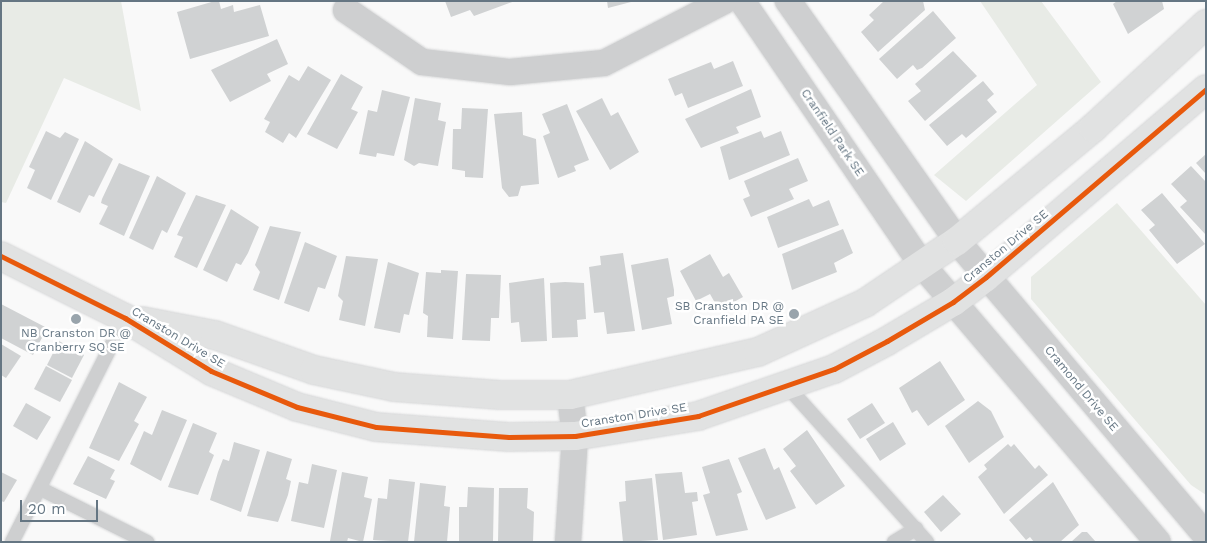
<!DOCTYPE html>
<style>
body{margin:0}
#map{position:relative;width:1207px;height:543px;overflow:hidden;background:#f9f9f9;font-family:"Work Sans",sans-serif}
div>[style]{position:absolute}
.green>*{inset:0;background:#e8ebe6}
.building>*{inset:0;background:#d0d2d3}
.roads{filter:drop-shadow(0 0 1px #d5d6d7) drop-shadow(0 0 1px #d5d6d7)}
.lane>*{height:14px;margin:-7px;padding:0 7px;transform-origin:7px;border-radius:7px;background:#cecfd0}
.street>*{height:26px;margin:-13px;padding:0 13px;transform-origin:13px;border-radius:13px;background:#cecfd0}
.secondary>*{height:28px;margin:-14px;padding:0 14px;transform-origin:14px;border-radius:14px;background:#e1e2e2}
.cycleway>*{height:5px;margin:-2.5px;padding:0 2.5px;transform-origin:2.5px;border-radius:2.5px;background:#e8590c}
.dots>*{width:14px;height:14px;translate:-50% -50%;box-sizing:border-box;border:2px solid #fff;border-radius:50%}
span{translate:-50% -50%;white-space:nowrap;text-align:center;line-height:1.15;-webkit-text-stroke:5px #fff;paint-order:stroke}
.street-label{font-size:12px;color:#657683}
.poi-label{font-size:12px;color:#657683}
.right{translate:-100% -50%;text-align:right}
.frame{position:absolute;inset:0;border:2px solid #657683;pointer-events:none}
.scale{position:absolute;left:20px;top:500px;width:78px;height:22px;box-sizing:border-box;border:2px solid #657683;border-top:0;padding-left:6px;font-size:15px;line-height:18px;white-space:nowrap;color:#657683;-webkit-text-stroke:4px #fff;paint-order:stroke}
</style>
<div id="map">
<div class="green">
<i style="clip-path:polygon(1px 1px,121px 1px,141px 111px,64px 78px,6px 203px,1px 202px)"></i>
<i style="clip-path:polygon(980px 1px,1041px 1px,1101px 82px,966px 201px,934px 175px,1037px 85px)"></i>
<i style="clip-path:polygon(1117px 203px,1206px 305px,1206px 495px,1191px 485px,1031px 299px,1031px 277px)"></i>
</div>
<div class="building">
<i style="clip-path:polygon(215px 1px,219px 1px,221px 9px,233px 5px,234px 12px,260px 5px,269px 36px,190px 59px,177px 12px)"></i>
<i style="clip-path:polygon(445px 1px,515px 1px,474px 16px,470px 10px,451px 17px)"></i>
<i style="clip-path:polygon(607px 1px,631px 1px,631px 2px,608px 8px)"></i>
<i style="clip-path:polygon(884px 1px,923px 1px,925px 10px,878px 52px,861px 32px,874px 20px,869px 15px)"></i>
<i style="clip-path:polygon(1117px 1px,1162px 1px,1164px 9px,1128px 34px,1113px 4px)"></i>
<i style="clip-path:polygon(933px 11px,956px 38px,922px 68px,917px 70px,913px 65px,897px 79px,879px 59px)"></i>
<i style="clip-path:polygon(277px 39px,288px 64px,267px 74px,271px 81px,230px 102px,211px 70px)"></i>
<i style="clip-path:polygon(953px 51px,977px 76px,925px 121px,908px 101px,921px 91px,915px 84px)"></i>
<i style="clip-path:polygon(733px 61px,743px 86px,688px 108px,682px 93px,675px 96px,668px 79px,711px 62px,714px 69px)"></i>
<i style="clip-path:polygon(308px 66px,331px 80px,296px 138px,289px 133px,283px 143px,265px 132px,270px 122px,264px 119px,289px 75px,299px 81px)"></i>
<i style="clip-path:polygon(341px 74px,363px 87px,351px 109px,358px 112px,337px 149px,307px 134px)"></i>
<i style="clip-path:polygon(983px 81px,994px 94px,987px 100px,997px 112px,966px 138px,962px 134px,947px 146px,929px 125px)"></i>
<i style="clip-path:polygon(751px 89px,761px 117px,736px 127px,739px 133px,701px 148px,685px 119px)"></i>
<i style="clip-path:polygon(382px 90px,410px 97px,394px 156px,377px 153px,376px 157px,359px 154px,368px 110px,377px 112px)"></i>
<i style="clip-path:polygon(415px 98px,441px 103px,438px 120px,446px 122px,438px 166px,419px 163px,414px 166px,404px 160px)"></i>
<i style="clip-path:polygon(602px 98px,611px 116px,618px 112px,639px 152px,610px 170px,576px 111px)"></i>
<i style="clip-path:polygon(567px 104px,589px 160px,574px 166px,576px 171px,558px 178px,543px 136px,550px 133px,542px 114px)"></i>
<i style="clip-path:polygon(462px 108px,488px 109px,483px 178px,465px 177px,465px 171px,452px 169px,453px 129px,461px 129px)"></i>
<i style="clip-path:polygon(522px 112px,523px 135px,536px 139px,539px 184px,521px 186px,518px 196px,509px 197px,502px 188px,494px 114px)"></i>
<i style="clip-path:polygon(46px 131px,60px 138px,65px 132px,79px 139px,51px 200px,27px 188px,35px 170px,29px 167px)"></i>
<i style="clip-path:polygon(761px 131px,764px 138px,781px 131px,790px 155px,729px 180px,720px 147px)"></i>
<i style="clip-path:polygon(85px 141px,113px 159px,94px 197px,89px 195px,80px 213px,57px 202px)"></i>
<i style="clip-path:polygon(1206px 154px,1206px 174px,1196px 163px)"></i>
<i style="clip-path:polygon(798px 158px,808px 181px,789px 189px,794px 199px,751px 217px,743px 199px,750px 196px,744px 181px)"></i>
<i style="clip-path:polygon(119px 163px,150px 176px,124px 236px,99px 224px,108px 206px,101px 203px,102px 199px)"></i>
<i style="clip-path:polygon(1191px 166px,1206px 182px,1206px 235px,1180px 207px,1187px 201px,1171px 184px)"></i>
<i style="clip-path:polygon(157px 176px,186px 193px,167px 233px,162px 230px,153px 250px,129px 238px)"></i>
<i style="clip-path:polygon(1162px 193px,1205px 244px,1177px 264px,1149px 230px,1155px 225px,1141px 210px)"></i>
<i style="clip-path:polygon(196px 195px,226px 205px,197px 268px,174px 257px,183px 237px,177px 235px)"></i>
<i style="clip-path:polygon(809px 199px,813px 207px,829px 200px,839px 225px,778px 248px,767px 217px)"></i>
<i style="clip-path:polygon(231px 209px,259px 227px,248px 253px,241px 265px,236px 263px,227px 282px,203px 270px)"></i>
<i style="clip-path:polygon(270px 226px,301px 232px,279px 300px,253px 290px,260px 272px,255px 265px)"></i>
<i style="clip-path:polygon(843px 229px,853px 253px,834px 263px,837px 272px,792px 290px,782px 254px)"></i>
<i style="clip-path:polygon(305px 242px,337px 256px,325px 289px,318px 287px,309px 312px,284px 303px)"></i>
<i style="clip-path:polygon(623px 253px,635px 331px,607px 334px,604px 312px,594px 313px,589px 267px,601px 265px,600px 256px)"></i>
<i style="clip-path:polygon(710px 254px,723px 277px,729px 273px,743px 297px,719px 310px,710px 294px,696px 301px,680px 271px)"></i>
<i style="clip-path:polygon(346px 256px,378px 259px,365px 326px,339px 320px,343px 301px,338px 296px)"></i>
<i style="clip-path:polygon(668px 258px,674px 290px,674px 296px,667px 298px,672px 324px,642px 330px,631px 265px)"></i>
<i style="clip-path:polygon(388px 262px,419px 273px,409px 315px,404px 314px,400px 333px,374px 328px)"></i>
<i style="clip-path:polygon(441px 270px,458px 271px,453px 339px,427px 337px,428px 316px,423px 313px,426px 272px,441px 273px)"></i>
<i style="clip-path:polygon(466px 274px,501px 275px,499px 318px,491px 318px,490px 341px,462px 340px)"></i>
<i style="clip-path:polygon(544px 278px,547px 341px,521px 342px,519px 322px,511px 323px,509px 283px)"></i>
<i style="clip-path:polygon(565px 282px,584px 283px,586px 319px,577px 320px,578px 337px,552px 338px,550px 283px)"></i>
<i style="clip-path:polygon(1px 304px,47px 328px,33px 355px,1px 338px)"></i>
<i style="clip-path:polygon(59px 341px,84px 355px,72px 378px,47px 365px)"></i>
<i style="clip-path:polygon(1px 344px,21px 356px,6px 378px,1px 375px)"></i>
<i style="clip-path:polygon(940px 361px,965px 400px,928px 426px,917px 410px,912px 413px,899px 388px)"></i>
<i style="clip-path:polygon(46px 366px,72px 380px,60px 402px,34px 389px)"></i>
<i style="clip-path:polygon(119px 382px,147px 397px,134px 421px,139px 424px,119px 461px,89px 448px)"></i>
<i style="clip-path:polygon(978px 401px,991px 411px,1004px 437px,969px 463px,945px 426px)"></i>
<i style="clip-path:polygon(26px 403px,51px 417px,37px 440px,13px 426px)"></i>
<i style="clip-path:polygon(872px 403px,885px 423px,860px 439px,847px 419px)"></i>
<i style="clip-path:polygon(162px 410px,187px 420px,161px 481px,130px 464px,144px 431px,152px 435px)"></i>
<i style="clip-path:polygon(893px 422px,906px 444px,880px 461px,866px 439px)"></i>
<i style="clip-path:polygon(193px 423px,217px 433px,209px 452px,214px 455px,198px 495px,168px 487px)"></i>
<i style="clip-path:polygon(807px 430px,845px 486px,816px 505px,790px 471px,796px 466px,783px 449px)"></i>
<i style="clip-path:polygon(234px 442px,260px 450px,241px 512px,210px 500px,218px 472px,223px 459px,229px 461px)"></i>
<i style="clip-path:polygon(1008px 444px,1011px 447px,1014px 444px,1035px 469px,1039px 465px,1048px 475px,1004px 514px,978px 477px,987px 469px,984px 465px)"></i>
<i style="clip-path:polygon(765px 448px,774px 470px,779px 467px,796px 508px,766px 520px,738px 458px)"></i>
<i style="clip-path:polygon(267px 451px,292px 459px,286px 479px,291px 481px,288px 495px,278px 522px,247px 516px)"></i>
<i style="clip-path:polygon(88px 456px,115px 470px,110px 479px,115px 481px,106px 499px,73px 484px)"></i>
<i style="clip-path:polygon(729px 459px,742px 492px,737px 494px,748px 530px,716px 536px,703px 495px,710px 493px,702px 467px)"></i>
<i style="clip-path:polygon(312px 464px,337px 470px,324px 528px,291px 521px,299px 482px,308px 484px)"></i>
<i style="clip-path:polygon(1px 472px,17px 480px,4px 502px,1px 501px)"></i>
<i style="clip-path:polygon(342px 472px,368px 477px,364px 497px,372px 499px,363px 542px,348px 538px,347px 542px,330px 541px)"></i>
<i style="clip-path:polygon(682px 472px,685px 493px,697px 492px,698px 501px,692px 502px,697px 535px,663px 540px,655px 474px)"></i>
<i style="clip-path:polygon(652px 478px,658px 540px,623px 542px,619px 502px,626px 501px,625px 481px)"></i>
<i style="clip-path:polygon(389px 479px,415px 482px,408px 542px,373px 540px,378px 498px,387px 499px)"></i>
<i style="clip-path:polygon(1053px 482px,1079px 525px,1060px 542px,1034px 542px,1030px 537px,1026px 540px,1009px 520px)"></i>
<i style="clip-path:polygon(420px 483px,446px 486px,444px 506px,450px 507px,447px 542px,414px 542px)"></i>
<i style="clip-path:polygon(468px 487px,494px 488px,493px 542px,459px 542px,459px 507px,467px 507px)"></i>
<i style="clip-path:polygon(499px 488px,528px 488px,527px 508px,534px 512px,533px 542px,498px 542px)"></i>
<i style="clip-path:polygon(943px 495px,961px 514px,941px 532px,924px 512px)"></i>
<i style="clip-path:polygon(1082px 532px,1087px 532px,1096px 542px,1071px 542px)"></i>
</div>
<div class="roads">
<div class="lane">
<i style="left:786px;top:385px;width:211px;rotate:48.1deg"></i>
<i style="left:41px;top:489px;width:119px;rotate:26.6deg"></i>
<i style="left:12px;top:542px;width:251px;rotate:-63.2deg"></i>
<i style="left:894px;top:542px;width:26px;rotate:-31deg"></i>
</div>
<div class="street">
<i style="left:742px;top:1px;width:321px;rotate:55.7deg"></i>
<i style="left:923px;top:266px;width:362px;rotate:49.6deg"></i>
<i style="left:788px;top:1px;width:294px;rotate:54.8deg"></i>
<i style="left:957px;top:241px;width:386px;rotate:49.8deg"></i>
<i style="left:346px;top:10px;width:92px;rotate:34.4deg"></i>
<i style="left:422px;top:62px;width:89px;rotate:6.5deg"></i>
<i style="left:510px;top:72px;width:94px;rotate:-5.5deg"></i>
<i style="left:604px;top:63px;width:135px;rotate:-27.3deg"></i>
<i style="left:568px;top:542px;width:106px;rotate:-86.2deg"></i>
<i style="left:575px;top:436px;width:41px;rotate:-97deg"></i>
</div>
<div class="secondary">
<i style="left:1px;top:256px;width:139px;rotate:26.6deg"></i>
<i style="left:125px;top:318px;width:101px;rotate:31.6deg"></i>
<i style="left:211px;top:371px;width:93px;rotate:22.7deg"></i>
<i style="left:297px;top:407px;width:81px;rotate:14.2deg"></i>
<i style="left:376px;top:427px;width:133px;rotate:4.3deg"></i>
<i style="left:509px;top:437px;width:66px;rotate:-0.9deg"></i>
<i style="left:575px;top:436px;width:125px;rotate:-9.2deg"></i>
<i style="left:698px;top:416px;width:144px;rotate:-19.1deg"></i>
<i style="left:834px;top:369px;width:60px;rotate:-27.8deg"></i>
<i style="left:887px;top:341px;width:77px;rotate:-30.6deg"></i>
<i style="left:953px;top:302px;width:41px;rotate:-37.1deg"></i>
<i style="left:986px;top:277px;width:289px;rotate:-40.5deg"></i>
<i style="left:142px;top:321px;width:74px;rotate:10.9deg"></i>
<i style="left:215px;top:335px;width:105px;rotate:19.5deg"></i>
<i style="left:314px;top:370px;width:82px;rotate:12deg"></i>
<i style="left:394px;top:387px;width:106px;rotate:4.3deg"></i>
<i style="left:500px;top:395px;width:70px"></i>
<i style="left:570px;top:395px;width:193px;rotate:-12.9deg"></i>
<i style="left:758px;top:352px;width:118px;rotate:-24.6deg"></i>
<i style="left:865px;top:303px;width:111px;rotate:-34deg"></i>
<i style="left:957px;top:241px;width:177px;rotate:-39.7deg"></i>
<i style="left:1093px;top:128px;width:154px;rotate:-42.6deg"></i>
</div>
</div>
<div class="cycleway">
<i style="left:1px;top:256px;width:139px;rotate:26.6deg"></i>
<i style="left:125px;top:318px;width:101px;rotate:31.6deg"></i>
<i style="left:211px;top:371px;width:93px;rotate:22.7deg"></i>
<i style="left:297px;top:407px;width:81px;rotate:14.2deg"></i>
<i style="left:376px;top:427px;width:133px;rotate:4.3deg"></i>
<i style="left:509px;top:437px;width:66px;rotate:-0.9deg"></i>
<i style="left:575px;top:436px;width:125px;rotate:-9.2deg"></i>
<i style="left:698px;top:416px;width:144px;rotate:-19.1deg"></i>
<i style="left:834px;top:369px;width:60px;rotate:-27.8deg"></i>
<i style="left:887px;top:341px;width:77px;rotate:-30.6deg"></i>
<i style="left:953px;top:302px;width:41px;rotate:-37.1deg"></i>
<i style="left:986px;top:277px;width:289px;rotate:-40.5deg"></i>
</div>
<div class="dots">
<i style="left:794px;top:314px;background:#99a4ac"></i>
<i style="left:76px;top:319px;background:#99a4ac"></i>
</div>
<div class="street-label">
<span style="left:832px;top:133px;rotate:56deg">Cranfield Park SE</span>
<span style="left:1006px;top:247px;rotate:-40deg">Cranston Drive SE</span>
<span style="left:178px;top:338px;rotate:31deg">Cranston Drive SE</span>
<span style="left:1081px;top:389px;rotate:50deg">Cramond Drive SE</span>
<span style="left:634px;top:416px;rotate:-9deg">Cranston Drive SE</span>
</div>
<div class="poi-label">
<span class="right" style="left:784px;top:314px">SB Cranston DR @<br>Cranfield PA SE</span>
<span style="left:76px;top:341px">NB Cranston DR @<br>Cranberry SQ SE</span>
</div>
<div class="frame"></div>
<div class="scale">20 m</div>
</div>
